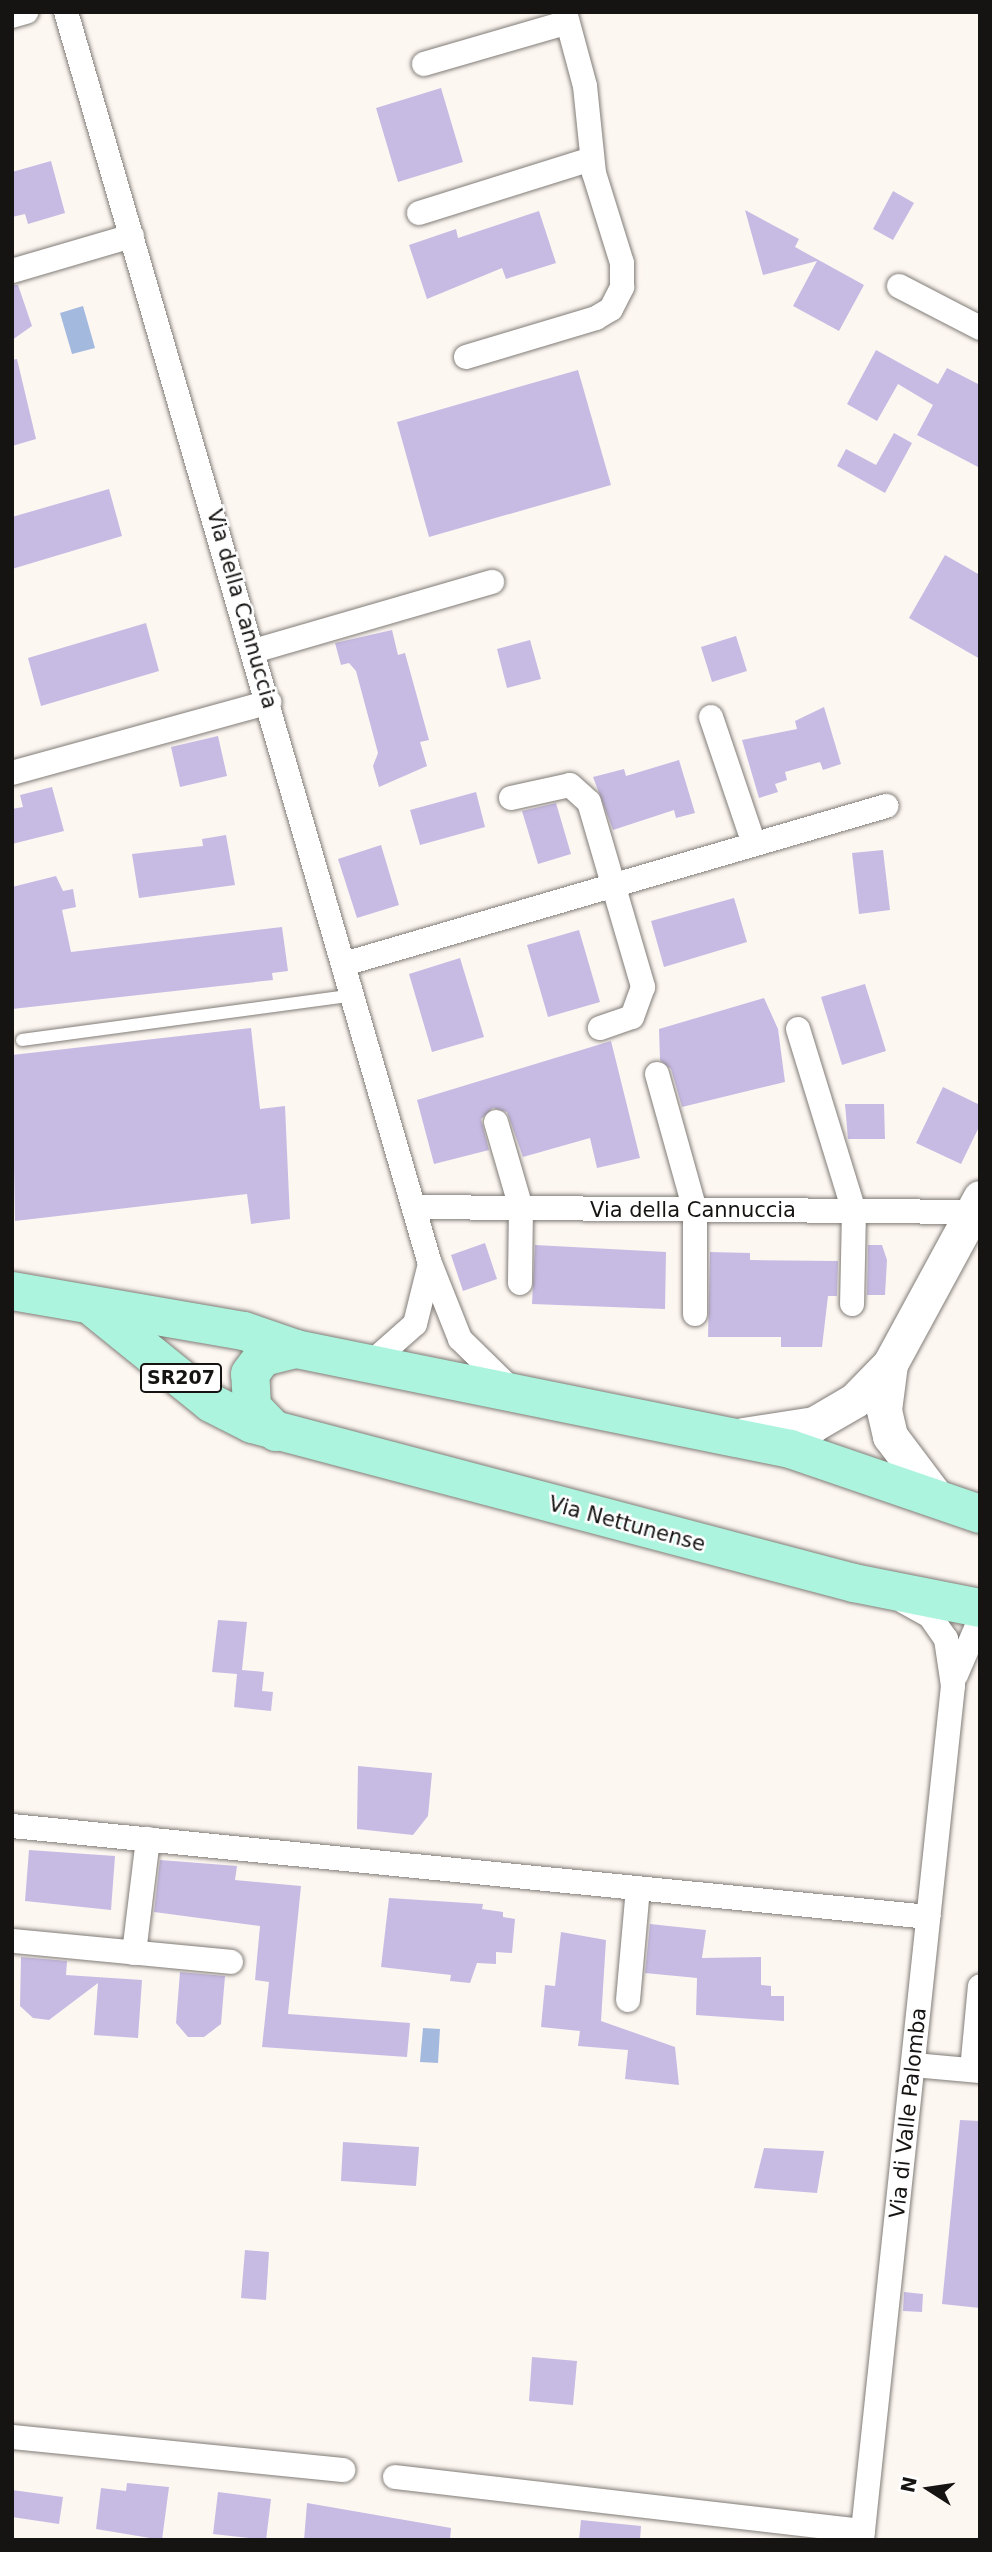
<!DOCTYPE html>
<style>
body{margin:0}
#map{position:relative;width:992px;height:2552px;overflow:hidden;background:#fdf7f2;font-family:"DejaVu Sans",sans-serif}
div>[style]{position:absolute}
.water>*{inset:0;background:#a3b9de}
.building>*{inset:0;background:#c7bbe4}
.roads{filter:drop-shadow(0 0 2px #817c77) drop-shadow(0 0 2px #817c77)}
.lane>*{height:12px;margin:-6px;padding:0 6px;transform-origin:6px;border-radius:6px;background:#fff}
.street>*{height:24px;margin:-12px;padding:0 12px;transform-origin:12px;border-radius:12px;background:#fff}
.secondary>*{height:35px;margin:-17.5px;padding:0 17.5px;transform-origin:17.5px;border-radius:17.5px;background:#fff}
.primary>*{height:38px;margin:-19px;padding:0 19px;transform-origin:19px;border-radius:19px;background:#adf4de}
span{translate:-50% -50%;white-space:nowrap;text-align:center;line-height:1.15;-webkit-text-stroke:5px #fff;paint-order:stroke}
.shield-label span{padding:2px 5px;background:#fff;border:2px solid;border-radius:5px;-webkit-text-stroke-width:0}
.shield-label{font-size:19px;color:#161413;font-weight:700}
.street-label{font-size:21px;color:#161413}
.frame{position:absolute;inset:0;border:14px solid #161413;pointer-events:none}
.north{position:absolute;left:894px;top:2454px;width:70px;height:70px;-webkit-text-stroke:5px #fff;paint-order:stroke;rotate:282deg;font-size:19px;font-weight:700;line-height:28px;text-align:center;color:#161413}
.north::after{content:'';display:block;margin:auto;width:24px;height:32px;background:#161413;clip-path:polygon(50% 0,100% 100%,50% 72%,0 100%)}
</style>
<div id="map">
<div class="water">
<i style="clip-path:polygon(83px 306px,95px 348px,72px 354px,60px 313px)"></i>
<i style="clip-path:polygon(423px 2028px,440px 2029px,438px 2063px,420px 2062px)"></i>
</div>
<div class="building">
<i style="clip-path:polygon(441px 88px,463px 162px,398px 182px,376px 108px)"></i>
<i style="clip-path:polygon(51px 161px,65px 213px,28px 224px,25px 214px,12px 217px,12px 172px)"></i>
<i style="clip-path:polygon(893px 191px,914px 203px,893px 240px,873px 229px)"></i>
<i style="clip-path:polygon(745px 210px,799px 239px,795px 247px,864px 285px,839px 331px,793px 306px,817px 261px,763px 275px)"></i>
<i style="clip-path:polygon(539px 211px,556px 263px,506px 279px,502px 268px,427px 299px,409px 245px,456px 229px,458px 238px)"></i>
<i style="clip-path:polygon(12px 285px,18px 285px,32px 326px,12px 340px)"></i>
<i style="clip-path:polygon(876px 350px,938px 384px,947px 368px,980px 385px,980px 468px,917px 435px,933px 405px,898px 384px,877px 421px,847px 404px)"></i>
<i style="clip-path:polygon(17px 359px,36px 439px,12px 446px,12px 360px)"></i>
<i style="clip-path:polygon(578px 370px,611px 485px,429px 537px,397px 422px)"></i>
<i style="clip-path:polygon(894px 433px,912px 443px,885px 493px,837px 466px,846px 449px,876px 465px)"></i>
<i style="clip-path:polygon(109px 489px,122px 536px,12px 569px,12px 517px)"></i>
<i style="clip-path:polygon(945px 555px,980px 575px,980px 659px,909px 618px)"></i>
<i style="clip-path:polygon(146px 623px,159px 671px,41px 706px,28px 658px)"></i>
<i style="clip-path:polygon(392px 630px,398px 655px,405px 653px,429px 740px,420px 742px,427px 766px,379px 787px,373px 766px,378px 753px,356px 671px,349px 663px,341px 665px,335px 643px)"></i>
<i style="clip-path:polygon(736px 636px,747px 671px,712px 682px,701px 647px)"></i>
<i style="clip-path:polygon(530px 640px,541px 679px,507px 688px,497px 649px)"></i>
<i style="clip-path:polygon(824px 707px,841px 764px,823px 770px,820px 762px,785px 772px,787px 780px,775px 784px,778px 792px,759px 798px,742px 740px,797px 729px,795px 721px)"></i>
<i style="clip-path:polygon(218px 736px,227px 776px,180px 787px,171px 747px)"></i>
<i style="clip-path:polygon(679px 760px,695px 813px,676px 818px,674px 810px,613px 830px,593px 777px,624px 769px,626px 776px)"></i>
<i style="clip-path:polygon(52px 787px,64px 831px,12px 844px,12px 809px,23px 807px,20px 795px)"></i>
<i style="clip-path:polygon(476px 792px,485px 827px,420px 845px,410px 810px)"></i>
<i style="clip-path:polygon(556px 803px,571px 854px,538px 864px,522px 811px)"></i>
<i style="clip-path:polygon(226px 835px,235px 885px,139px 898px,132px 854px,203px 846px,202px 839px)"></i>
<i style="clip-path:polygon(381px 845px,399px 905px,357px 918px,338px 859px)"></i>
<i style="clip-path:polygon(883px 850px,890px 910px,859px 914px,852px 853px)"></i>
<i style="clip-path:polygon(56px 876px,63px 891px,73px 889px,76px 907px,62px 910px,71px 952px,282px 927px,288px 971px,272px 973px,273px 980px,12px 1009px,12px 887px)"></i>
<i style="clip-path:polygon(734px 898px,747px 942px,664px 967px,651px 921px)"></i>
<i style="clip-path:polygon(579px 930px,600px 1002px,548px 1017px,527px 945px)"></i>
<i style="clip-path:polygon(460px 958px,484px 1037px,432px 1052px,409px 974px)"></i>
<i style="clip-path:polygon(865px 984px,886px 1051px,842px 1065px,821px 997px)"></i>
<i style="clip-path:polygon(764px 998px,778px 1029px,785px 1082px,682px 1107px,671px 1069px,660px 1060px,659px 1029px)"></i>
<i style="clip-path:polygon(251px 1028px,260px 1109px,285px 1106px,290px 1219px,251px 1224px,247px 1194px,15px 1221px,12px 1055px)"></i>
<i style="clip-path:polygon(611px 1041px,640px 1158px,597px 1168px,590px 1138px,523px 1157px,507px 1112px,493px 1108px,481px 1119px,489px 1150px,434px 1164px,417px 1100px)"></i>
<i style="clip-path:polygon(943px 1087px,980px 1105px,980px 1125px,961px 1164px,916px 1143px)"></i>
<i style="clip-path:polygon(845px 1104px,884px 1104px,885px 1139px,848px 1139px)"></i>
<i style="clip-path:polygon(485px 1243px,497px 1279px,463px 1291px,451px 1255px)"></i>
<i style="clip-path:polygon(535px 1245px,666px 1252px,665px 1309px,532px 1304px)"></i>
<i style="clip-path:polygon(868px 1245px,882px 1245px,887px 1260px,885px 1295px,867px 1295px)"></i>
<i style="clip-path:polygon(710px 1252px,750px 1253px,750px 1260px,838px 1261px,837px 1296px,828px 1296px,822px 1347px,781px 1347px,781px 1337px,708px 1337px)"></i>
<i style="clip-path:polygon(218px 1620px,247px 1622px,242px 1670px,264px 1672px,262px 1691px,273px 1692px,271px 1711px,234px 1707px,237px 1674px,212px 1672px)"></i>
<i style="clip-path:polygon(358px 1766px,432px 1773px,428px 1816px,413px 1835px,357px 1829px)"></i>
<i style="clip-path:polygon(29px 1850px,115px 1856px,111px 1910px,25px 1901px)"></i>
<i style="clip-path:polygon(160px 1860px,237px 1866px,235px 1880px,301px 1886px,288px 2014px,410px 2023px,407px 2057px,262px 2047px,269px 1982px,255px 1980px,260px 1926px,154px 1912px)"></i>
<i style="clip-path:polygon(389px 1898px,483px 1904px,482px 1909px,503px 1912px,503px 1917px,515px 1919px,512px 1953px,496px 1952px,496px 1964px,477px 1963px,470px 1983px,450px 1981px,451px 1975px,381px 1967px)"></i>
<i style="clip-path:polygon(650px 1924px,706px 1930px,702px 1958px,761px 1957px,761px 1985px,771px 1986px,771px 1996px,784px 1996px,784px 2021px,696px 2015px,697px 1978px,645px 1973px)"></i>
<i style="clip-path:polygon(561px 1932px,606px 1940px,601px 2021px,675px 2047px,679px 2085px,625px 2079px,628px 2050px,578px 2046px,580px 2031px,541px 2027px,545px 1985px,555px 1986px)"></i>
<i style="clip-path:polygon(21px 1957px,67px 1961px,66px 1975px,142px 1980px,138px 2038px,94px 2035px,98px 1983px,49px 2020px,33px 2018px,20px 2006px)"></i>
<i style="clip-path:polygon(180px 1972px,225px 1976px,221px 2024px,204px 2037px,188px 2037px,176px 2023px)"></i>
<i style="clip-path:polygon(960px 2120px,980px 2121px,980px 2308px,942px 2304px)"></i>
<i style="clip-path:polygon(343px 2142px,419px 2147px,416px 2186px,341px 2181px)"></i>
<i style="clip-path:polygon(764px 2148px,824px 2151px,817px 2193px,754px 2188px)"></i>
<i style="clip-path:polygon(245px 2250px,269px 2252px,266px 2300px,241px 2298px)"></i>
<i style="clip-path:polygon(904px 2292px,923px 2294px,922px 2312px,903px 2311px)"></i>
<i style="clip-path:polygon(532px 2357px,577px 2361px,573px 2405px,529px 2401px)"></i>
<i style="clip-path:polygon(127px 2483px,169px 2487px,162px 2540px,96px 2529px,101px 2488px,126px 2491px)"></i>
<i style="clip-path:polygon(12px 2490px,63px 2497px,59px 2524px,12px 2517px)"></i>
<i style="clip-path:polygon(218px 2492px,271px 2499px,266px 2540px,213px 2534px)"></i>
<i style="clip-path:polygon(307px 2503px,451px 2528px,450px 2540px,304px 2540px)"></i>
<i style="clip-path:polygon(581px 2520px,641px 2526px,640px 2540px,579px 2540px)"></i>
</div>
<div class="roads">
<div class="lane">
<i style="left:22px;top:1040px;width:334px;rotate:-7.7deg"></i>
</div>
<div class="street">
<i style="left:66px;top:12px;width:1301px;rotate:73.79deg"></i>
<i style="left:429px;top:1261px;width:84px;rotate:68.3deg"></i>
<i style="left:460px;top:1339px;width:70px;rotate:44.4deg"></i>
<i style="left:12px;top:16px;width:15px;rotate:-16deg"></i>
<i style="left:424px;top:64px;width:147px;rotate:-16.2deg"></i>
<i style="left:419px;top:213px;width:180px;rotate:-17.4deg"></i>
<i style="left:12px;top:271px;width:125px;rotate:-16.3deg"></i>
<i style="left:899px;top:286px;width:91px;rotate:27.4deg"></i>
<i style="left:466px;top:357px;width:136px;rotate:-16.7deg"></i>
<i style="left:596px;top:318px;width:17px;rotate:-31deg"></i>
<i style="left:611px;top:309px;width:25px;rotate:-63deg"></i>
<i style="left:622px;top:287px;width:24px;rotate:-90deg"></i>
<i style="left:622px;top:263px;width:94px;rotate:-107.3deg"></i>
<i style="left:594px;top:173px;width:87px;rotate:-95.9deg"></i>
<i style="left:585px;top:86px;width:77px;rotate:-105.1deg"></i>
<i style="left:254px;top:651px;width:248px;rotate:-16.2deg"></i>
<i style="left:711px;top:717px;width:134px;rotate:71.3deg"></i>
<i style="left:12px;top:773px;width:267px;rotate:-15.4deg"></i>
<i style="left:511px;top:798px;width:60px;rotate:-12.4deg"></i>
<i style="left:570px;top:785px;width:25px;rotate:42deg"></i>
<i style="left:589px;top:802px;width:193px;rotate:73.7deg"></i>
<i style="left:643px;top:987px;width:32px;rotate:110deg"></i>
<i style="left:632px;top:1017px;width:34px;rotate:161deg"></i>
<i style="left:344px;top:964px;width:565px;rotate:-16.25deg"></i>
<i style="left:798px;top:1029px;width:190px;rotate:72.9deg"></i>
<i style="left:854px;top:1211px;width:93px;rotate:91.2deg"></i>
<i style="left:657px;top:1074px;width:141px;rotate:74.4deg"></i>
<i style="left:695px;top:1210px;width:104px;rotate:90deg"></i>
<i style="left:496px;top:1122px;width:90px;rotate:73.8deg"></i>
<i style="left:521px;top:1208px;width:75px;rotate:90.8deg"></i>
<i style="left:414px;top:1207px;width:558px;rotate:0.51deg"></i>
<i style="left:372px;top:1362px;width:57px;rotate:-41.5deg"></i>
<i style="left:415px;top:1324px;width:58px;rotate:-76deg"></i>
<i style="left:956px;top:1675px;width:61px;rotate:-66.8deg"></i>
<i style="left:12px;top:1826px;width:921px;rotate:5.67deg"></i>
<i style="left:14px;top:1941px;width:218px;rotate:5.5deg"></i>
<i style="left:134px;top:1953px;width:115px;rotate:-83deg"></i>
<i style="left:628px;top:2000px;width:112px;rotate:-84.9deg"></i>
<i style="left:914px;top:2065px;width:66px;rotate:5.2deg"></i>
<i style="left:972px;top:2070px;width:84px;rotate:-84.6deg"></i>
<i style="left:12px;top:2437px;width:333px;rotate:5.7deg"></i>
<i style="left:395px;top:2477px;width:471px;rotate:6.6deg"></i>
<i style="left:862px;top:2540px;width:859px;rotate:-83.92deg"></i>
<i style="left:953px;top:1686px;width:48px;rotate:-98.5deg"></i>
<i style="left:946px;top:1639px;width:28px;rotate:-125deg"></i>
<i style="left:930px;top:1616px;width:31px;rotate:-151deg"></i>
</div>
<div class="secondary">
<i style="left:890px;top:1364px;width:46px;rotate:97.4deg"></i>
<i style="left:884px;top:1410px;width:27px;rotate:77deg"></i>
<i style="left:890px;top:1436px;width:76px;rotate:53deg"></i>
<i style="left:743px;top:1435px;width:72px;rotate:-8.8deg"></i>
<i style="left:814px;top:1424px;width:48px;rotate:-30.3deg"></i>
<i style="left:855px;top:1400px;width:50px;rotate:-45.8deg"></i>
<i style="left:890px;top:1364px;width:189px;rotate:-61.5deg"></i>
</div>
<div class="primary">
<i style="left:12px;top:1291px;width:235px;rotate:9.8deg"></i>
<i style="left:244px;top:1331px;width:55px;rotate:19.1deg"></i>
<i style="left:95px;top:1309px;width:149px;rotate:39deg"></i>
<i style="left:211px;top:1403px;width:46px;rotate:27.1deg"></i>
<i style="left:252px;top:1424px;width:623px;rotate:14.8deg"></i>
<i style="left:854px;top:1583px;width:128px;rotate:11.2deg"></i>
<i style="left:276px;top:1432px;width:35px;rotate:-134deg"></i>
<i style="left:252px;top:1407px;width:33px;rotate:-93deg"></i>
<i style="left:250px;top:1374px;width:21px;rotate:-53deg"></i>
<i style="left:263px;top:1357px;width:34px;rotate:-14deg"></i>
<i style="left:296px;top:1349px;width:504px;rotate:11.44deg"></i>
<i style="left:790px;top:1449px;width:201px;rotate:18.9deg"></i>
</div>
</div>
<div class="shield-label">
<span style="left:181px;top:1378px">SR207</span>
</div>
<div class="street-label">
<span style="left:242px;top:609px;rotate:74deg">Via della Cannuccia</span>
<span style="left:693px;top:1210px">Via della Cannuccia</span>
<span style="left:627px;top:1524px;rotate:15deg">Via Nettunense</span>
<span style="left:908px;top:2113px;rotate:-84deg">Via di Valle Palomba</span>
</div>
<div class="frame"></div>
<div class="north">N</div>
</div>
